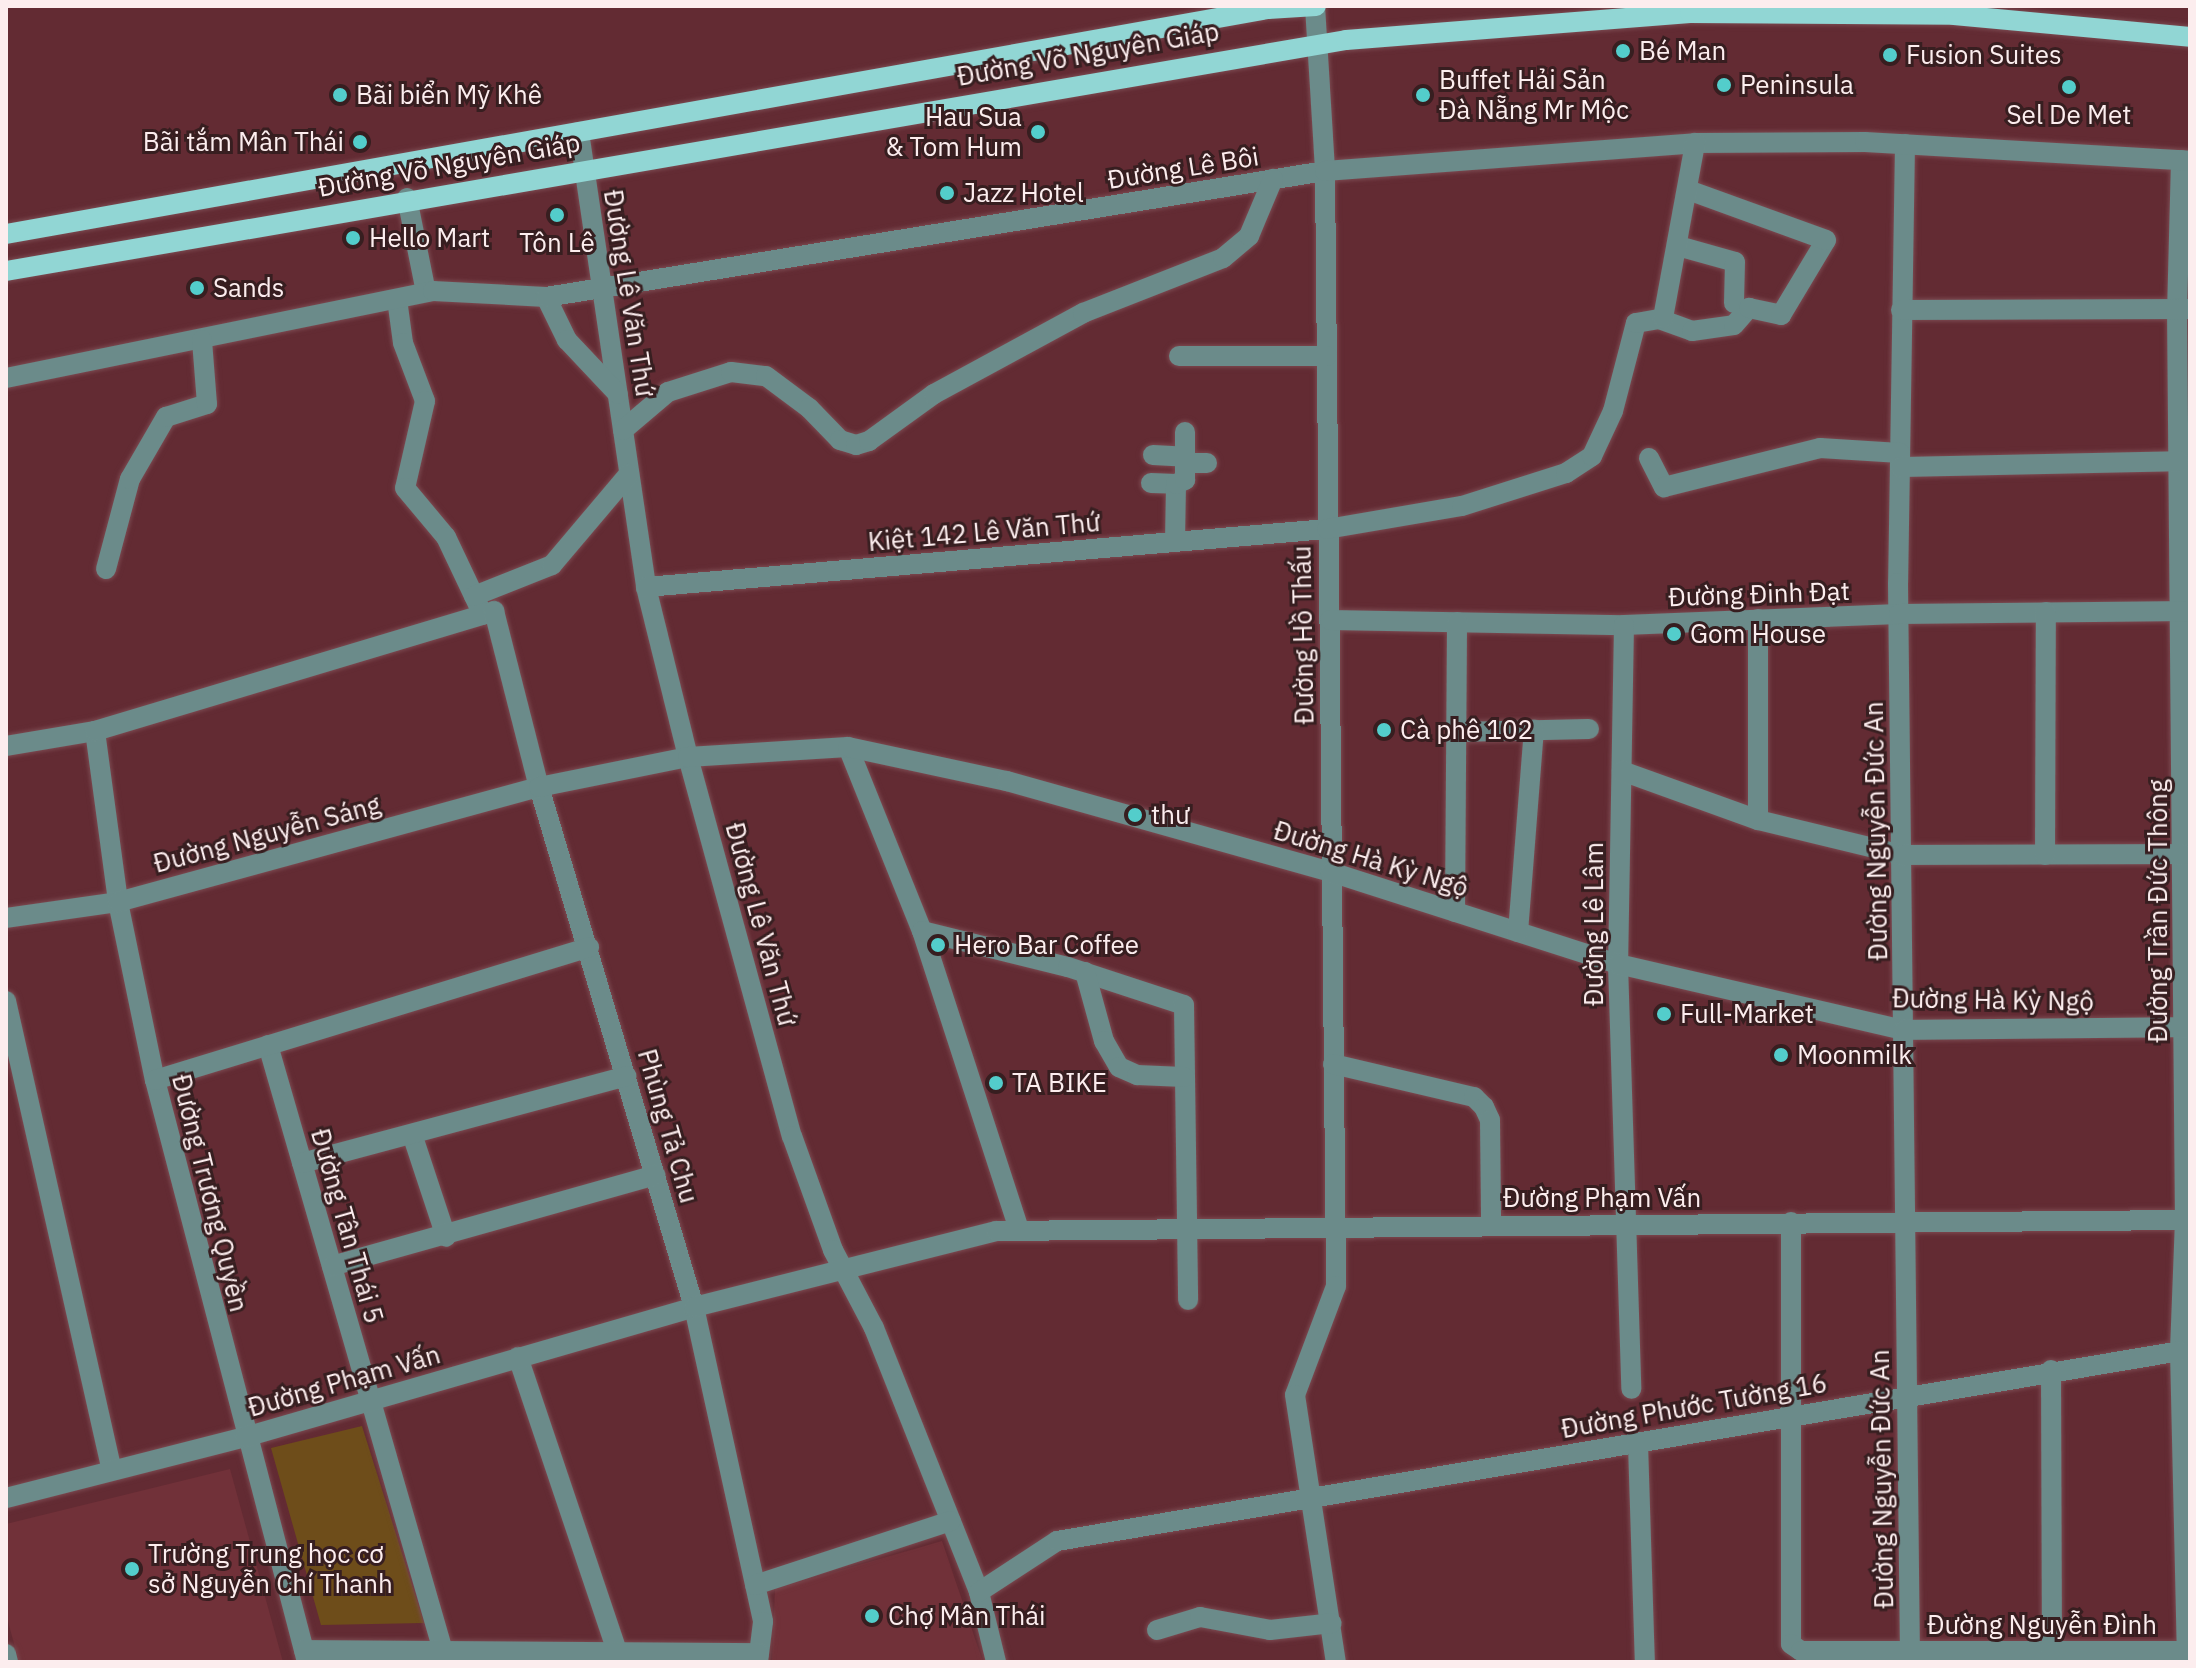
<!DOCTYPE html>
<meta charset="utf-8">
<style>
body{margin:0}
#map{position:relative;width:2196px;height:1668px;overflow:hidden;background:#632b33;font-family:"IBM Plex Sans",sans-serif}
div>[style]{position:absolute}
.built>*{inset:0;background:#713139}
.green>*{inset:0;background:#6e4d1a}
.roads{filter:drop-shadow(0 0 2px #7b4a51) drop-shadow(0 0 2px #7b4a51)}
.minor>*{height:20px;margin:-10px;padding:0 10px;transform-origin:10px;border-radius:10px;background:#6b8b8a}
.major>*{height:20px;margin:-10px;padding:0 10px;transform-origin:10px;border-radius:10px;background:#91d6d4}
.dots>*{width:22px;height:22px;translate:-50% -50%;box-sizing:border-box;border:4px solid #371e20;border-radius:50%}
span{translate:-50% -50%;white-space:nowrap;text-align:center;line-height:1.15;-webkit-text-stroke:6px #371e20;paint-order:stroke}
.poi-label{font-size:26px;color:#fcedee}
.left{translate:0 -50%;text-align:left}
.right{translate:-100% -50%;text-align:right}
.street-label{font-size:26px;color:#fcedee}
.frame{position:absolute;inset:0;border:8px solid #fcedee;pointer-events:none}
</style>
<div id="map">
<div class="built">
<i style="clip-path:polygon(230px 1469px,283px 1662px,19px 1662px,6px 1614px,6px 1524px)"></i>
<i style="clip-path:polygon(942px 1541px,983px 1662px,772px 1662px,775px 1589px)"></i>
</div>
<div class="green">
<i style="clip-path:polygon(362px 1426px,424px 1623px,321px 1625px,271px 1448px)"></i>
</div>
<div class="roads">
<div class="minor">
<i style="left:1315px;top:6px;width:165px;rotate:86.5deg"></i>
<i style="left:1325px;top:171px;width:1115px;rotate:89.43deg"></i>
<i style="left:1336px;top:1286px;width:116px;rotate:110.6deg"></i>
<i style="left:1295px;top:1395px;width:270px;rotate:81.3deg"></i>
<i style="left:579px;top:132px;width:460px;rotate:81.6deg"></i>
<i style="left:646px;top:587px;width:175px;rotate:76.1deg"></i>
<i style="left:688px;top:757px;width:393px;rotate:74.7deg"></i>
<i style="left:792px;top:1136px;width:121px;rotate:70.2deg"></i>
<i style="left:833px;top:1250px;width:88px;rotate:62.3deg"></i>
<i style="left:874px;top:1328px;width:284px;rotate:68.3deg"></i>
<i style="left:979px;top:1592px;width:72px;rotate:76.3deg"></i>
<i style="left:1905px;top:144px;width:439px;rotate:90.9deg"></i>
<i style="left:1898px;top:583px;width:1079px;rotate:89.36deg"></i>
<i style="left:2181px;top:160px;width:148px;rotate:91.5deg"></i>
<i style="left:2177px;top:308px;width:912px;rotate:89.5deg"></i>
<i style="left:2185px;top:1220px;width:131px;rotate:92.2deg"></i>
<i style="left:2180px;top:1351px;width:311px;rotate:88.7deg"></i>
<i style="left:407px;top:198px;width:96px;rotate:78.6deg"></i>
<i style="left:1678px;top:246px;width:59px;rotate:15.7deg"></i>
<i style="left:1735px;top:262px;width:41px;rotate:91.4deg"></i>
<i style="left:546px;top:297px;width:48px;rotate:64deg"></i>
<i style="left:567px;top:340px;width:74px;rotate:46.6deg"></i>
<i style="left:397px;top:299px;width:44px;rotate:82.2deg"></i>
<i style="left:403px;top:343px;width:62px;rotate:69.2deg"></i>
<i style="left:425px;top:401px;width:89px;rotate:102.9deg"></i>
<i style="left:405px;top:488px;width:64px;rotate:50.1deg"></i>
<i style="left:446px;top:537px;width:86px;rotate:64.6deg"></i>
<i style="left:1901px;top:310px;width:288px;rotate:-0.2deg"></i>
<i style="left:1662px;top:320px;width:32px;rotate:20deg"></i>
<i style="left:1692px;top:331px;width:42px;rotate:-8.1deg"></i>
<i style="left:1734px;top:325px;width:23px;rotate:-49deg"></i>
<i style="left:1749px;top:308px;width:33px;rotate:12deg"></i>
<i style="left:1781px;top:315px;width:87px;rotate:-59deg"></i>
<i style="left:1826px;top:240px;width:147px;rotate:-160.1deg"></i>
<i style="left:1179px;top:356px;width:148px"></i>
<i style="left:6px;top:378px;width:436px;rotate:-11.5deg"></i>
<i style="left:433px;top:291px;width:113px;rotate:3deg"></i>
<i style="left:546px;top:297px;width:789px;rotate:-9.19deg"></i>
<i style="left:1325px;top:171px;width:371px;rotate:-4.3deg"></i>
<i style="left:1695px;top:143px;width:170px;rotate:-0.3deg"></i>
<i style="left:1865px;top:142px;width:326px;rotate:3.3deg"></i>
<i style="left:623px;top:430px;width:59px;rotate:-40.2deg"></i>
<i style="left:668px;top:392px;width:66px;rotate:-17.6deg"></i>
<i style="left:731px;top:372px;width:35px;rotate:7deg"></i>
<i style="left:766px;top:376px;width:54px;rotate:36.7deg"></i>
<i style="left:809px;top:408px;width:45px;rotate:45.9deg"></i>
<i style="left:840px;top:440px;width:17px;rotate:17deg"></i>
<i style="left:856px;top:445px;width:14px;rotate:-17deg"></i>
<i style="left:869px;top:441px;width:80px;rotate:-35.9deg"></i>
<i style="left:934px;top:394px;width:170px;rotate:-28.5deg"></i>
<i style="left:1083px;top:313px;width:150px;rotate:-21.4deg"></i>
<i style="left:1223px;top:258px;width:34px;rotate:-40deg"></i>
<i style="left:1249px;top:236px;width:62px;rotate:-67.2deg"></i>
<i style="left:1153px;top:455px;width:33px;rotate:3deg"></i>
<i style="left:1649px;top:458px;width:33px;rotate:63deg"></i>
<i style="left:1664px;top:487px;width:161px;rotate:-14deg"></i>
<i style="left:1820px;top:448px;width:80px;rotate:3.6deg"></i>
<i style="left:1186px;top:463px;width:21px"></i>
<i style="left:1900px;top:467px;width:279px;rotate:-1.2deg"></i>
<i style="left:1151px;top:483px;width:25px;rotate:2deg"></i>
<i style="left:1176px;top:484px;width:58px;rotate:91deg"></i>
<i style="left:1176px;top:484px;width:10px;rotate:-24deg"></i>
<i style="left:1185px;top:480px;width:48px;rotate:-90deg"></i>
<i style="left:106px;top:569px;width:93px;rotate:-75.1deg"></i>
<i style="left:130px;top:479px;width:72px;rotate:-59.9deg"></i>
<i style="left:166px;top:417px;width:43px;rotate:-17.6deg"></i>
<i style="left:207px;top:404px;width:64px;rotate:-94.5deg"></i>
<i style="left:646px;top:587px;width:683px;rotate:-4.87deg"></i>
<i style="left:1327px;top:529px;width:137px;rotate:-9.7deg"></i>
<i style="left:1462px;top:506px;width:109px;rotate:-17.6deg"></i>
<i style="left:1566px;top:473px;width:31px;rotate:-33deg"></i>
<i style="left:1592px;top:456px;width:50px;rotate:-65deg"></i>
<i style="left:1613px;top:411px;width:91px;rotate:-75.4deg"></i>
<i style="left:1636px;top:323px;width:27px;rotate:-10deg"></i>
<i style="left:1663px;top:318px;width:178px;rotate:-79.6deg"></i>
<i style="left:474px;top:596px;width:84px;rotate:-21.7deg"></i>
<i style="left:552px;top:565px;width:119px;rotate:-49.8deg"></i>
<i style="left:1330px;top:620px;width:294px;rotate:1deg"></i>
<i style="left:1624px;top:625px;width:275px;rotate:-2.3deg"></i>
<i style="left:1899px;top:614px;width:291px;rotate:-0.6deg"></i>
<i style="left:1624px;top:625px;width:339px;rotate:91deg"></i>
<i style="left:1618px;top:964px;width:425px;rotate:88.2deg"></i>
<i style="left:95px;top:731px;width:173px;rotate:82.3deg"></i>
<i style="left:118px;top:902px;width:182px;rotate:78.3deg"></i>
<i style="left:155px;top:1080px;width:602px;rotate:75.36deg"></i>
<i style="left:1456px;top:732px;width:133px;rotate:-1.3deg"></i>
<i style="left:6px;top:746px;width:90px;rotate:-9.6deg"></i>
<i style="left:95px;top:731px;width:417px;rotate:-16.7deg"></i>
<i style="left:494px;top:611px;width:182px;rotate:75.7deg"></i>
<i style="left:539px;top:787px;width:543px;rotate:73.4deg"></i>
<i style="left:694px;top:1307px;width:322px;rotate:77.6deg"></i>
<i style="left:763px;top:1622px;width:40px;rotate:97.1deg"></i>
<i style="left:848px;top:747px;width:198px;rotate:68.1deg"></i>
<i style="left:922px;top:931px;width:313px;rotate:72deg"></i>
<i style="left:1622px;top:771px;width:145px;rotate:19.8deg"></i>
<i style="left:1758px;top:820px;width:149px;rotate:13.6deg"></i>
<i style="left:1903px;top:855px;width:280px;rotate:-0.2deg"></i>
<i style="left:1758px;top:820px;width:201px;rotate:-90deg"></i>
<i style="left:2045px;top:855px;width:243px;rotate:-89.8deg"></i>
<i style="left:1455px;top:912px;width:290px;rotate:-89.6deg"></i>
<i style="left:6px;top:918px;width:113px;rotate:-8.1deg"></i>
<i style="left:118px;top:902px;width:436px;rotate:-15.3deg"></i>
<i style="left:539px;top:787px;width:152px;rotate:-11.4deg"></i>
<i style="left:688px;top:757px;width:160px;rotate:-3.6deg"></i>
<i style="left:848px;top:747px;width:163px;rotate:12.1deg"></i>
<i style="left:1007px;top:781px;width:337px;rotate:15.7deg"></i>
<i style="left:1331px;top:872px;width:301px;rotate:17.8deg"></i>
<i style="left:1618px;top:964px;width:294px;rotate:13deg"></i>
<i style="left:1904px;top:1030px;width:286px;rotate:-0.6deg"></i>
<i style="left:922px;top:931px;width:150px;rotate:13.9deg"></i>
<i style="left:1068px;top:967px;width:122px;rotate:18.1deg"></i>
<i style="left:1184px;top:1005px;width:295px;rotate:89.2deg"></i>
<i style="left:1518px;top:932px;width:203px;rotate:-85.5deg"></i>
<i style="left:1085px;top:972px;width:72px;rotate:74.6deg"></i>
<i style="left:1104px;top:1041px;width:30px;rotate:60deg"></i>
<i style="left:1119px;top:1067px;width:20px;rotate:24deg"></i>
<i style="left:1137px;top:1075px;width:47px;rotate:2.4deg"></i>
<i style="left:6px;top:1001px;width:478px;rotate:77.3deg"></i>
<i style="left:268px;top:1045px;width:631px;rotate:73.89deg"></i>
<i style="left:1333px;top:1064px;width:145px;rotate:13.2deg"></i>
<i style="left:1474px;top:1097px;width:14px;rotate:45deg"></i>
<i style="left:1484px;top:1107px;width:14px;rotate:65deg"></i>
<i style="left:1490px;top:1120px;width:104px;rotate:89.4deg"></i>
<i style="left:155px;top:1080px;width:454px;rotate:-17deg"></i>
<i style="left:413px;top:1137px;width:105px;rotate:71.7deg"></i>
<i style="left:302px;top:1163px;width:336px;rotate:-15deg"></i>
<i style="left:1791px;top:1222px;width:422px;rotate:90deg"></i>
<i style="left:1791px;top:1644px;width:12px;rotate:35deg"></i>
<i style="left:1801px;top:1651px;width:389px"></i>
<i style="left:332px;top:1266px;width:336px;rotate:-15.7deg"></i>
<i style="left:518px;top:1357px;width:311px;rotate:71.4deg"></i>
<i style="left:2051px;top:1370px;width:292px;rotate:89.8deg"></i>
<i style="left:1638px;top:1444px;width:218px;rotate:88.2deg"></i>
<i style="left:6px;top:1498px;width:247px;rotate:-14.3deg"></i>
<i style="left:245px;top:1437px;width:467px;rotate:-16.1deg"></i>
<i style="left:694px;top:1307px;width:311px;rotate:-14.1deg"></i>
<i style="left:996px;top:1231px;width:1189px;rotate:-0.53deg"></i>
<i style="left:755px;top:1585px;width:206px;rotate:-18.1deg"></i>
<i style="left:979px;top:1592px;width:93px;rotate:-33.2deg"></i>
<i style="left:1057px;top:1541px;width:1139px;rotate:-9.6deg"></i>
<i style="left:1157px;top:1630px;width:45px;rotate:-16.8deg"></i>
<i style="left:1200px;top:1617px;width:71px;rotate:10.5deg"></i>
<i style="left:1270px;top:1630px;width:62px;rotate:-6.4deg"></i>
<i style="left:304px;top:1650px;width:455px;rotate:0.4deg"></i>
<i style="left:6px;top:1654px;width:8px;rotate:76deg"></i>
</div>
<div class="major">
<i style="left:6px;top:234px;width:1282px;rotate:-10.11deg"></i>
<i style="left:1268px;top:9px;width:48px;rotate:-3.6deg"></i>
<i style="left:6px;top:271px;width:1360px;rotate:-9.78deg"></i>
<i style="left:1346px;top:40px;width:345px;rotate:-4.5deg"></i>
<i style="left:1690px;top:13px;width:264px;rotate:0.4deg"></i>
<i style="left:1954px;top:15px;width:237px;rotate:5.3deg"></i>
</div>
</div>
<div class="dots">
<i style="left:1623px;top:51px;background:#53cdcb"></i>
<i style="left:1890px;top:55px;background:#53cdcb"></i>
<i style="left:1724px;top:85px;background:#53cdcb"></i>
<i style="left:2069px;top:87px;background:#53cdcb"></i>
<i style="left:340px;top:95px;background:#53cdcb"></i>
<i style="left:1423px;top:95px;background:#53cdcb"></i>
<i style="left:1038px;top:132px;background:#53cdcb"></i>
<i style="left:360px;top:142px;background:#53cdcb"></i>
<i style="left:947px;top:193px;background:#53cdcb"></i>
<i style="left:557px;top:215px;background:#53cdcb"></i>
<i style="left:353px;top:238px;background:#53cdcb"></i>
<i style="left:197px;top:288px;background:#53cdcb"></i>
<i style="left:1674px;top:634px;background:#53cdcb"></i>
<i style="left:1384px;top:730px;background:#53cdcb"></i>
<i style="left:1135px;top:815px;background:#53cdcb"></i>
<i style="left:938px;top:945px;background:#53cdcb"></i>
<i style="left:1664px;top:1014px;background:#53cdcb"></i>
<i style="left:1781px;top:1055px;background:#53cdcb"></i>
<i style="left:996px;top:1083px;background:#53cdcb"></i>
<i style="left:132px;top:1569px;background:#53cdcb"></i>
<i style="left:872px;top:1616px;background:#53cdcb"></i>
</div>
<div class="poi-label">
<span class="left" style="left:1639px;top:51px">Bé Man</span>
<span class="left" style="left:1906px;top:55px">Fusion Suites</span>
<span class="left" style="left:1439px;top:95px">Buffet Hải Sản<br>Đà Nẵng Mr Mộc</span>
<span class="left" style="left:1740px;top:85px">Peninsula</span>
<span class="left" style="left:356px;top:95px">Bãi biển Mỹ Khê</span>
<span style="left:2069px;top:115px">Sel De Met</span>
<span class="right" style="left:1022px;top:132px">Hau Sua<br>&amp; Tom Hum</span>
<span class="right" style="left:344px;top:142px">Bãi tắm Mân Thái</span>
<span class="left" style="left:963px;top:193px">Jazz Hotel</span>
<span class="left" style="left:369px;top:238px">Hello Mart</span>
<span style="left:557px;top:243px">Tôn Lê</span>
<span class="left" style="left:213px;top:288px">Sands</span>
<span class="left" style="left:1690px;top:634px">Gom House</span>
<span class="left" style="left:1400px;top:730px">Cà phê 102</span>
<span class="left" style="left:1151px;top:815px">thư</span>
<span class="left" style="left:954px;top:945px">Hero Bar Coffee</span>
<span class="left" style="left:1680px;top:1014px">Full-Market</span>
<span class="left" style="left:1797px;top:1055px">Moonmilk</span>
<span class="left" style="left:1012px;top:1083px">TA BIKE</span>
<span class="left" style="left:148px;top:1569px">Trường Trung học cơ<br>sở Nguyễn Chí Thanh</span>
<span class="left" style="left:888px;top:1616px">Chợ Mân Thái</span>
</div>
<div class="street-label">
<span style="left:1088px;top:54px;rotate:-10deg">Đường Võ Nguyên Giáp</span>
<span style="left:449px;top:165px;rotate:-10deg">Đường Võ Nguyên Giáp</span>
<span style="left:1183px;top:168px;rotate:-9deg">Đường Lê Bôi</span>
<span style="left:629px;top:293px;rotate:81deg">Đường Lê Văn Thứ</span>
<span style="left:984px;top:532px;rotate:-5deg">Kiệt 142 Lê Văn Thứ</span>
<span style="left:1759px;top:594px;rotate:-2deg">Đường Đinh Đạt</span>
<span style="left:1303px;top:635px;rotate:-91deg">Đường Hồ Thấu</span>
<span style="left:1876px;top:831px;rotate:-91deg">Đường Nguyễn Đức An</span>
<span style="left:267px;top:834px;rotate:-15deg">Đường Nguyễn Sáng</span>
<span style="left:1371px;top:859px;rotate:17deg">Đường Hà Kỳ Ngộ</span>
<span style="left:2158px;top:911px;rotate:-90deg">Đường Trần Đức Thông</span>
<span style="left:761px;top:924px;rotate:75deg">Đường Lê Văn Thứ</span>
<span style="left:1594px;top:924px;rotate:-90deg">Đường Lê Lâm</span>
<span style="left:1993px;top:1000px;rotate:1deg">Đường Hà Kỳ Ngộ</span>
<span style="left:668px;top:1126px;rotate:74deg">Phùng Tả Chu</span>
<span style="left:210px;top:1193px;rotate:76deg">Đường Trương Quyền</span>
<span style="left:1602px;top:1198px">Đường Phạm Vấn</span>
<span style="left:347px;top:1226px;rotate:74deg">Đường Tân Thái 5</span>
<span style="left:344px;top:1381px;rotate:-16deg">Đường Phạm Vấn</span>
<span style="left:1694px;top:1406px;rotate:-10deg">Đường Phước Tường 16</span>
<span style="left:1882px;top:1479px;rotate:-91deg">Đường Nguyễn Đức An</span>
<span style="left:2042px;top:1625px">Đường Nguyễn Đình</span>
</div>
<div class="frame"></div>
</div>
